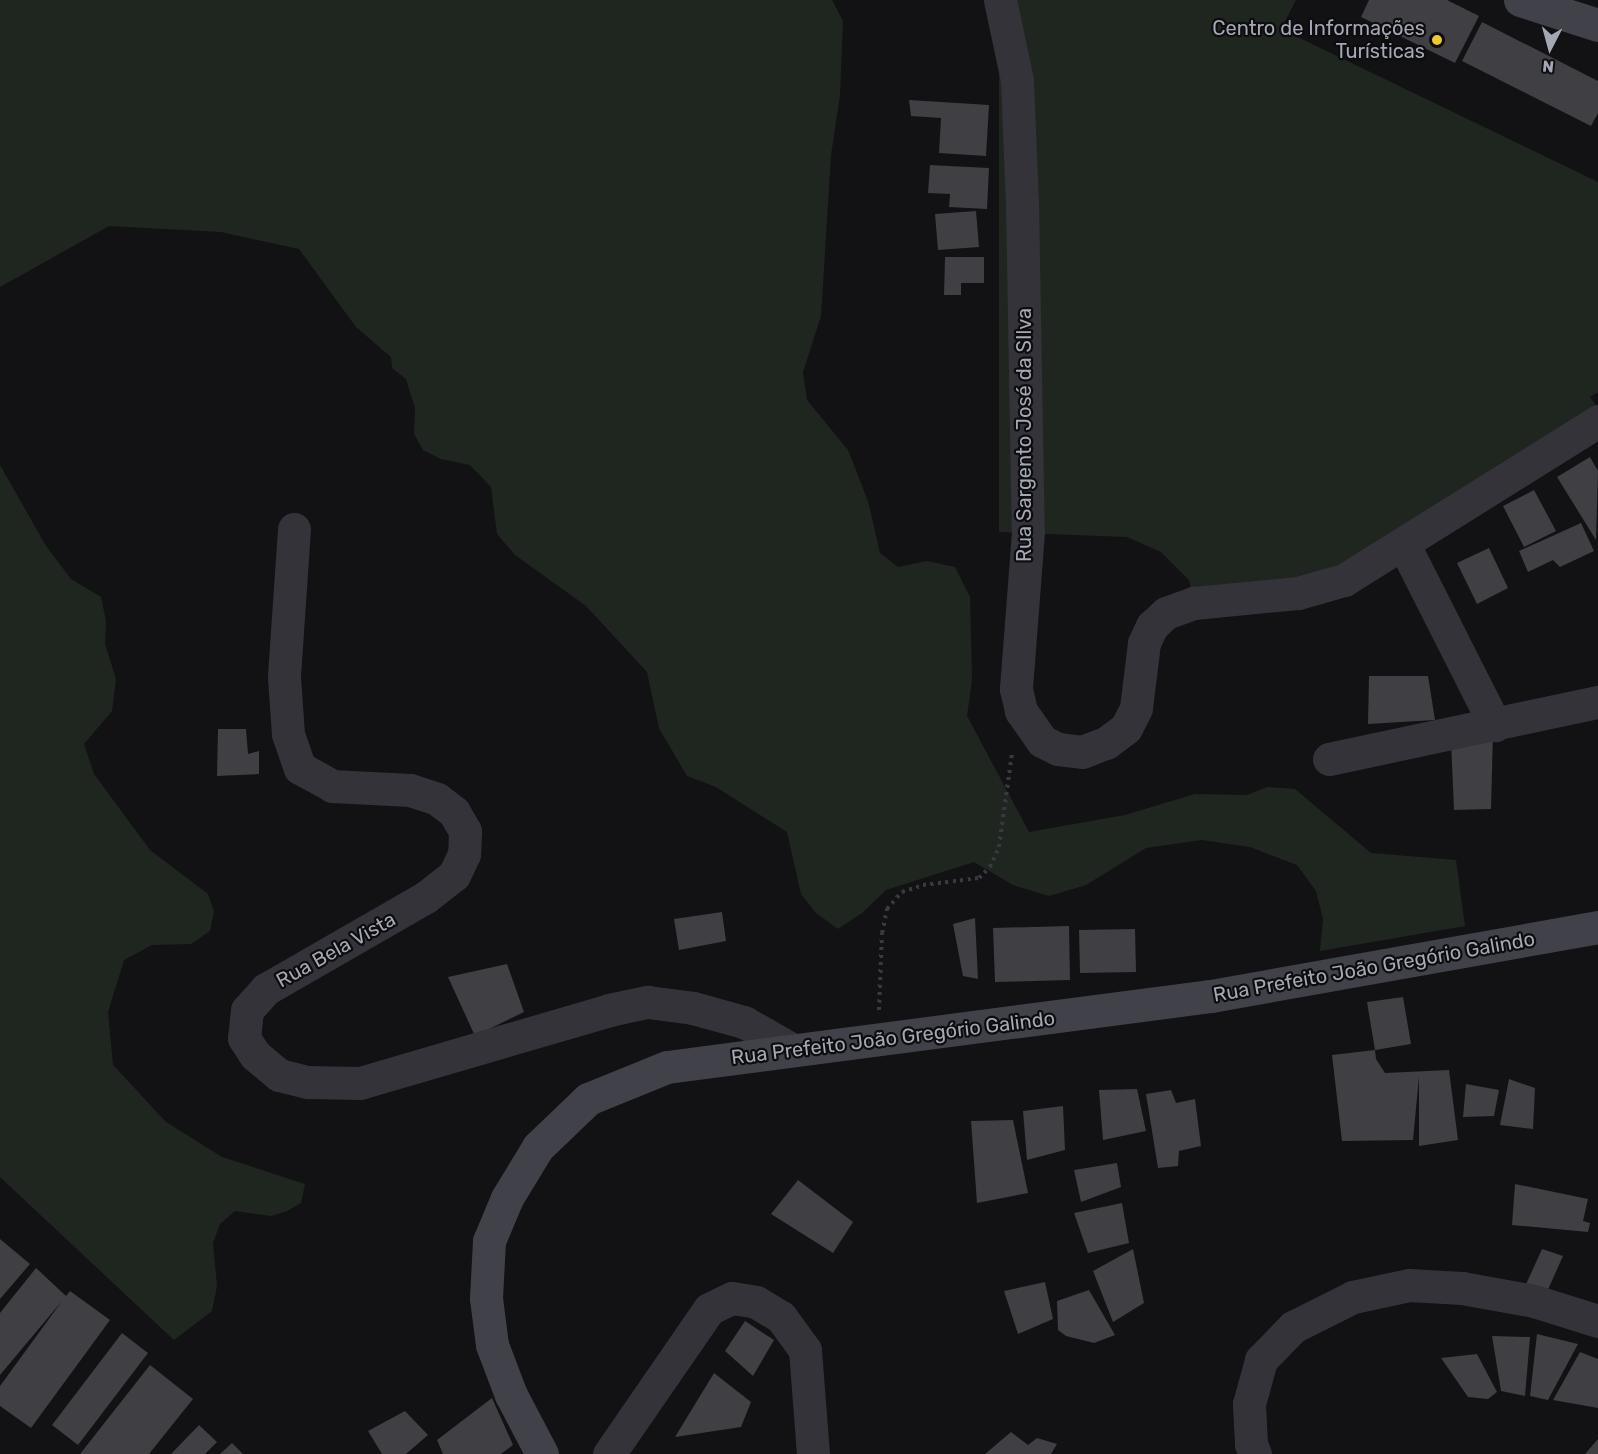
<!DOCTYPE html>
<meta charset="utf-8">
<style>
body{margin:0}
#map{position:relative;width:1598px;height:1454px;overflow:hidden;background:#121214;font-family:Rubik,sans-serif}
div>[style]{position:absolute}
.green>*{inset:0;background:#1f2620}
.building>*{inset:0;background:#3f3f44}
.path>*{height:4px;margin-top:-2px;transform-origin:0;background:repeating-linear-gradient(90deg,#393a40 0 3px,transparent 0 7.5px)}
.street>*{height:33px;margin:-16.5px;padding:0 16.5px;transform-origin:16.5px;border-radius:16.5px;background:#333339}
.secondary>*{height:33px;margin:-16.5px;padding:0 16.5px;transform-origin:16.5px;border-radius:16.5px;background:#414249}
.dots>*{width:16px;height:16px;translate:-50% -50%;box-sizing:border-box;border:3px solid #0d0d0f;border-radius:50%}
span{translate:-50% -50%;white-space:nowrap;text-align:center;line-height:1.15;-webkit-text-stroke:4.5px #0d0d0f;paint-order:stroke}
.poi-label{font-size:20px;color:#a4a7b4}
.right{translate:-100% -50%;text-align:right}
.street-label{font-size:20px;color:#a4a7b4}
.north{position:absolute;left:1520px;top:18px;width:60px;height:60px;-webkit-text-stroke:4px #0d0d0f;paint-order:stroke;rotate:186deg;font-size:16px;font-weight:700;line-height:24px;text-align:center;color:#a4a7b4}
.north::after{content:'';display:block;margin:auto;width:21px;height:27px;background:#a4a7b4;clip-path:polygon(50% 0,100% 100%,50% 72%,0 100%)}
</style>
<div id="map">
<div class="green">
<i style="clip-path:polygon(0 0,832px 0,843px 21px,840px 95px,831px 155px,821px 316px,803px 372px,807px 400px,848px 450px,868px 501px,880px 553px,898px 567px,927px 561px,955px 567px,970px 597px,972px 680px,967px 716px,1029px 832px,1125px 815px,1195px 794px,1247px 795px,1267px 787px,1295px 789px,1371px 853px,1456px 860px,1465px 926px,1320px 951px,1323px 919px,1316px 891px,1297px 865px,1250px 847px,1202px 840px,1146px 848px,1086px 885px,1049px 896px,1013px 885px,974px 862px,886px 890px,862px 913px,838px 929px,816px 913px,801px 894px,787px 832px,716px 787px,687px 776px,659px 728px,647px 672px,586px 606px,515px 555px,497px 534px,491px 487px,470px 465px,441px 459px,423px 450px,414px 434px,415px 408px,406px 379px,392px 368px,391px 357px,356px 327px,299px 249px,221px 232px,109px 226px,0 287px)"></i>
<i style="clip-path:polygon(999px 0,1296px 0,1281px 29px,1598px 182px,1598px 392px,1590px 397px,1598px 408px,1372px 565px,1194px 603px,1189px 580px,1161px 552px,1127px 537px,999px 532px)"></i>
<i style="clip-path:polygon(0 465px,46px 546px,71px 579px,101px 597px,106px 621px,105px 644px,116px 679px,112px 711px,84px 744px,94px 774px,150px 850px,208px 894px,214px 911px,210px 931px,191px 944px,152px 945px,124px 960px,108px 1012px,113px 1065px,166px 1122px,222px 1157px,305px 1184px,301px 1203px,287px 1211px,271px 1216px,235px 1211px,220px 1224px,213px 1243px,217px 1286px,212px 1311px,174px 1340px,0 1177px)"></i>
</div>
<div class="building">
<i style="clip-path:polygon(1369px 0,1447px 0,1479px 16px,1455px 63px,1361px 17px)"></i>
<i style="clip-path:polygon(1482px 22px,1598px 81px,1598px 113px,1591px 126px,1462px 61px)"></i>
<i style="clip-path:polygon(909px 100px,989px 105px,986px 156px,939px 153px,941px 118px,911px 116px)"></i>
<i style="clip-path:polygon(930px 165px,989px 168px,987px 209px,949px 207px,950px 194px,928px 193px)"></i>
<i style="clip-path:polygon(976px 211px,979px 247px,938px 250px,935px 214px)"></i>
<i style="clip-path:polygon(945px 257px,984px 257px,984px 283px,961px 283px,961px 295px,944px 295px)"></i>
<i style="clip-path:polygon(1590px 457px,1598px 471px,1596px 540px,1557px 477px)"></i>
<i style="clip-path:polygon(1534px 490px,1556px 531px,1524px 547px,1503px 506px)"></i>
<i style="clip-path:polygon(1581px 523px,1594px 551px,1560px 567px,1553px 560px,1528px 572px,1519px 551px)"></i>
<i style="clip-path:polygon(1489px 548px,1508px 588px,1477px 604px,1457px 563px)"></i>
<i style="clip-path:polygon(1369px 676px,1428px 676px,1435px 720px,1368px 724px)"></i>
<i style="clip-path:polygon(218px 729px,246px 729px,248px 754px,259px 751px,259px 774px,217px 776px)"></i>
<i style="clip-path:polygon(1493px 733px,1491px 809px,1454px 810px,1451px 740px)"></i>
<i style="clip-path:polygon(722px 912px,726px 941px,679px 950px,674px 919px)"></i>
<i style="clip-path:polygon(975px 918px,978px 979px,963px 976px,953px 924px)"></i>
<i style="clip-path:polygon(1069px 926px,1070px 980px,995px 982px,993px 928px)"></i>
<i style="clip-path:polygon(1135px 929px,1136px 972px,1080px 973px,1079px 930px)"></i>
<i style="clip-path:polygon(507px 964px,524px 1012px,475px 1036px,448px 977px)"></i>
<i style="clip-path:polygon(1403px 997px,1411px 1044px,1375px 1050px,1376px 1059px,1385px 1073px,1449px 1070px,1458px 1140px,1419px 1146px,1419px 1077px,1413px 1140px,1342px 1141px,1332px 1055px,1375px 1050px,1367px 1002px)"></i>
<i style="clip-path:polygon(1509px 1079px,1535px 1088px,1533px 1129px,1500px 1125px)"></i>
<i style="clip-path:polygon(1466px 1084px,1499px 1090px,1494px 1116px,1463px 1117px)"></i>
<i style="clip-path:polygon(1137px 1089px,1146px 1131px,1103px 1140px,1099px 1090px)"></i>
<i style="clip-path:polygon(1171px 1090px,1176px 1103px,1195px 1099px,1201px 1146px,1179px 1151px,1178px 1166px,1158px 1168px,1146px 1094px)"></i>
<i style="clip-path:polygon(1063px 1106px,1065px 1150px,1027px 1160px,1023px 1111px)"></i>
<i style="clip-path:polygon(1013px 1120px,1028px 1193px,977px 1203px,971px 1121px)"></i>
<i style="clip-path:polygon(1117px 1163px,1121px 1187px,1081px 1202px,1074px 1170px)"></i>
<i style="clip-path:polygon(798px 1180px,853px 1222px,833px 1253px,771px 1214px)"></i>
<i style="clip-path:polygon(1515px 1184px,1588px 1199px,1583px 1221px,1590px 1223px,1588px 1232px,1512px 1225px)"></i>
<i style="clip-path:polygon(1122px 1203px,1129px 1243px,1088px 1253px,1074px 1213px)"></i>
<i style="clip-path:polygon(0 1239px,30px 1264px,0 1299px)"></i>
<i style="clip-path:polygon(1133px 1249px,1144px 1303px,1113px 1322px,1093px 1271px)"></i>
<i style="clip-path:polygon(1542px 1249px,1563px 1256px,1546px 1294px,1523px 1291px)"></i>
<i style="clip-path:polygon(36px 1268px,66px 1296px,70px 1291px,110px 1320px,31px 1428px,0 1406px,0 1386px,62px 1301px,0 1375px,0 1313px)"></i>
<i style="clip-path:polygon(1045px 1282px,1053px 1319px,1018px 1334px,1004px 1291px)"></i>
<i style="clip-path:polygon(1089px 1290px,1115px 1335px,1094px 1343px,1066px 1336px,1058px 1330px,1057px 1301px)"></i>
<i style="clip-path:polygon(745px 1321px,774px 1340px,753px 1376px,725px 1351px)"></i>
<i style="clip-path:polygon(122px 1333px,148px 1353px,78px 1445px,52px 1425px)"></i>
<i style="clip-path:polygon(1537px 1334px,1578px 1344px,1548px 1400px,1530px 1396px)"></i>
<i style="clip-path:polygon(1492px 1336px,1530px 1337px,1525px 1396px,1501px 1391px)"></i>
<i style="clip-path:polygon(1580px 1352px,1598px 1359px,1598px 1408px,1553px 1400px)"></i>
<i style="clip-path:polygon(1477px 1354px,1497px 1392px,1488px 1399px,1468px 1397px,1441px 1358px)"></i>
<i style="clip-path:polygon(150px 1365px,193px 1399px,149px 1454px,80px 1454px)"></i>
<i style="clip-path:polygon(714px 1373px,751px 1402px,741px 1427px,675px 1437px)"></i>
<i style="clip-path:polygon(492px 1398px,513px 1445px,501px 1454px,443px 1454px,437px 1440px)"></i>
<i style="clip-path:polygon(405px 1411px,428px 1435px,406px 1454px,382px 1454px,368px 1431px)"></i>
<i style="clip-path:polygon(199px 1425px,217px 1442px,205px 1454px,171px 1454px)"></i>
<i style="clip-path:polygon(1011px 1432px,1028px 1445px,1037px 1438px,1057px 1444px,1051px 1454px,985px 1454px)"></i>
<i style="clip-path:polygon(1598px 1439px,1598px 1454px,1585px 1454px)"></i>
<i style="clip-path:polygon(232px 1443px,243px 1454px,220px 1454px)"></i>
</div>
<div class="path">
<i style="left:879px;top:1010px;width:77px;rotate:-87.8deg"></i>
<i style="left:882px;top:933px;width:25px;rotate:-78deg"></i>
<i style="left:887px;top:909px;width:23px;rotate:-49deg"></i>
<i style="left:902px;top:892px;width:22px;rotate:-18deg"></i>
<i style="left:923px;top:885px;width:56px;rotate:-7.1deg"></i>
<i style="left:979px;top:878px;width:16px;rotate:-45deg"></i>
<i style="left:990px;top:867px;width:22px;rotate:-66deg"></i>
<i style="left:999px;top:847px;width:95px;rotate:-82.1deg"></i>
</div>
<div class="street">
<i style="left:1000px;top:0;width:82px;rotate:78deg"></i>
<i style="left:1017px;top:80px;width:122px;rotate:87.7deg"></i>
<i style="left:1022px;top:202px;width:330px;rotate:89deg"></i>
<i style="left:1028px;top:532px;width:157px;rotate:94.4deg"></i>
<i style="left:1016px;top:689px;width:23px;rotate:77deg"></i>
<i style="left:1021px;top:711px;width:37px;rotate:55deg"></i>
<i style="left:1042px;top:741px;width:18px;rotate:27deg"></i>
<i style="left:1058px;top:749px;width:24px;rotate:7deg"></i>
<i style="left:1082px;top:752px;width:26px;rotate:-21deg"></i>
<i style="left:1106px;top:743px;width:25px;rotate:-37deg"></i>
<i style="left:1126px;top:728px;width:22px;rotate:-63deg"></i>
<i style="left:1136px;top:708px;width:65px;rotate:-83deg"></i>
<i style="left:1144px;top:643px;width:19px;rotate:-65deg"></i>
<i style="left:1152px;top:626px;width:19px;rotate:-43deg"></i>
<i style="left:1166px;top:613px;width:30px;rotate:-20deg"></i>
<i style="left:1194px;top:603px;width:104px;rotate:-5.5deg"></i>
<i style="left:1298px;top:593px;width:48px;rotate:-15.8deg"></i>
<i style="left:1344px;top:580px;width:300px;rotate:-32deg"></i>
<i style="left:294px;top:529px;width:148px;rotate:93.9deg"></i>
<i style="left:284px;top:677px;width:57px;rotate:86deg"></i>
<i style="left:288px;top:734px;width:36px;rotate:71deg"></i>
<i style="left:300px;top:768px;width:37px;rotate:29deg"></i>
<i style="left:332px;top:786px;width:78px;rotate:2.9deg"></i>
<i style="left:410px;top:790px;width:28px;rotate:18deg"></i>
<i style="left:437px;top:799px;width:21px;rotate:37deg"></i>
<i style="left:454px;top:812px;width:22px;rotate:60deg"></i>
<i style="left:465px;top:831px;width:23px;rotate:92deg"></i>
<i style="left:464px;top:854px;width:23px;rotate:115deg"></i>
<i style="left:454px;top:875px;width:36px;rotate:142deg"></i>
<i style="left:426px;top:897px;width:185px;rotate:150.1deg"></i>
<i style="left:266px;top:989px;width:28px;rotate:132deg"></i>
<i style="left:247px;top:1010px;width:28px;rotate:96deg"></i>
<i style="left:244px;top:1038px;width:20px;rotate:57deg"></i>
<i style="left:255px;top:1055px;width:31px;rotate:40deg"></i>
<i style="left:279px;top:1075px;width:30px;rotate:14deg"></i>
<i style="left:308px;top:1082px;width:52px;rotate:1.1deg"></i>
<i style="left:360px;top:1083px;width:259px;rotate:-16.3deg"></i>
<i style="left:609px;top:1010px;width:40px;rotate:-12deg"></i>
<i style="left:648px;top:1002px;width:45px;rotate:7.6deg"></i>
<i style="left:693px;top:1008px;width:53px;rotate:15.4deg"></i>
<i style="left:744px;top:1022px;width:56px;rotate:29.7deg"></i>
<i style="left:1404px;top:545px;width:202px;rotate:63.2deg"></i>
<i style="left:1329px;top:759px;width:275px;rotate:-12deg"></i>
<i style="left:609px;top:1454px;width:176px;rotate:-55.4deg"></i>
<i style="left:709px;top:1309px;width:25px;rotate:-26deg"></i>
<i style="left:732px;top:1298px;width:24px;rotate:9deg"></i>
<i style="left:756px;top:1302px;width:29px;rotate:31deg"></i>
<i style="left:781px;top:1317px;width:41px;rotate:54deg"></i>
<i style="left:805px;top:1350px;width:104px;rotate:85.6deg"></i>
<i style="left:1255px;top:1454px;width:11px;rotate:-112deg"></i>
<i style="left:1251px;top:1444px;width:40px;rotate:-92.9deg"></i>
<i style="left:1249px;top:1404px;width:46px;rotate:-74.7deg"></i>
<i style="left:1261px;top:1360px;width:46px;rotate:-45.9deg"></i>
<i style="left:1293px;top:1327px;width:67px;rotate:-26.6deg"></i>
<i style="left:1353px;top:1297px;width:57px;rotate:-12.1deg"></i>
<i style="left:1409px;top:1285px;width:53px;rotate:3.2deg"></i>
<i style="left:1462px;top:1288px;width:73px;rotate:10.2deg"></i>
<i style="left:1534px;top:1301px;width:67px;rotate:17.4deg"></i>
</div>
<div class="secondary">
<i style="left:1520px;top:0;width:82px;rotate:17.8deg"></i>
<i style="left:542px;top:1454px;width:67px;rotate:-117.7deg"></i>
<i style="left:511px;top:1395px;width:53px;rotate:-110.8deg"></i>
<i style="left:492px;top:1345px;width:47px;rotate:-97.3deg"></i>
<i style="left:486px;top:1298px;width:57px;rotate:-87deg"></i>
<i style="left:489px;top:1241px;width:47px;rotate:-67.3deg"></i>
<i style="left:507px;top:1198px;width:60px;rotate:-58.7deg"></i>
<i style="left:538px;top:1147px;width:69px;rotate:-43.8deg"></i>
<i style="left:588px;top:1099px;width:85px;rotate:-22.1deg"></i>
<i style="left:667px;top:1067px;width:549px;rotate:-7.44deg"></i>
<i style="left:1211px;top:996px;width:393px;rotate:-10.1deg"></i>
</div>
<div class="dots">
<i style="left:1437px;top:40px;background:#ecc932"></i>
</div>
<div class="poi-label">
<span class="right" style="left:1425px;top:40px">Centro de Informações<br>Turísticas</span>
</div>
<div class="street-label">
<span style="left:1024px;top:435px;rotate:-90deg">Rua Sargento José da SIlva</span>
<span style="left:336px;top:950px;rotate:-29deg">Rua Bela Vista</span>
<span style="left:1374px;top:967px;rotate:-10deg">Rua Prefeito João Gregório Galindo</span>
<span style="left:893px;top:1038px;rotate:-7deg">Rua Prefeito João Gregório Galindo</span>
</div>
<div class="north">N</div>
</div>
